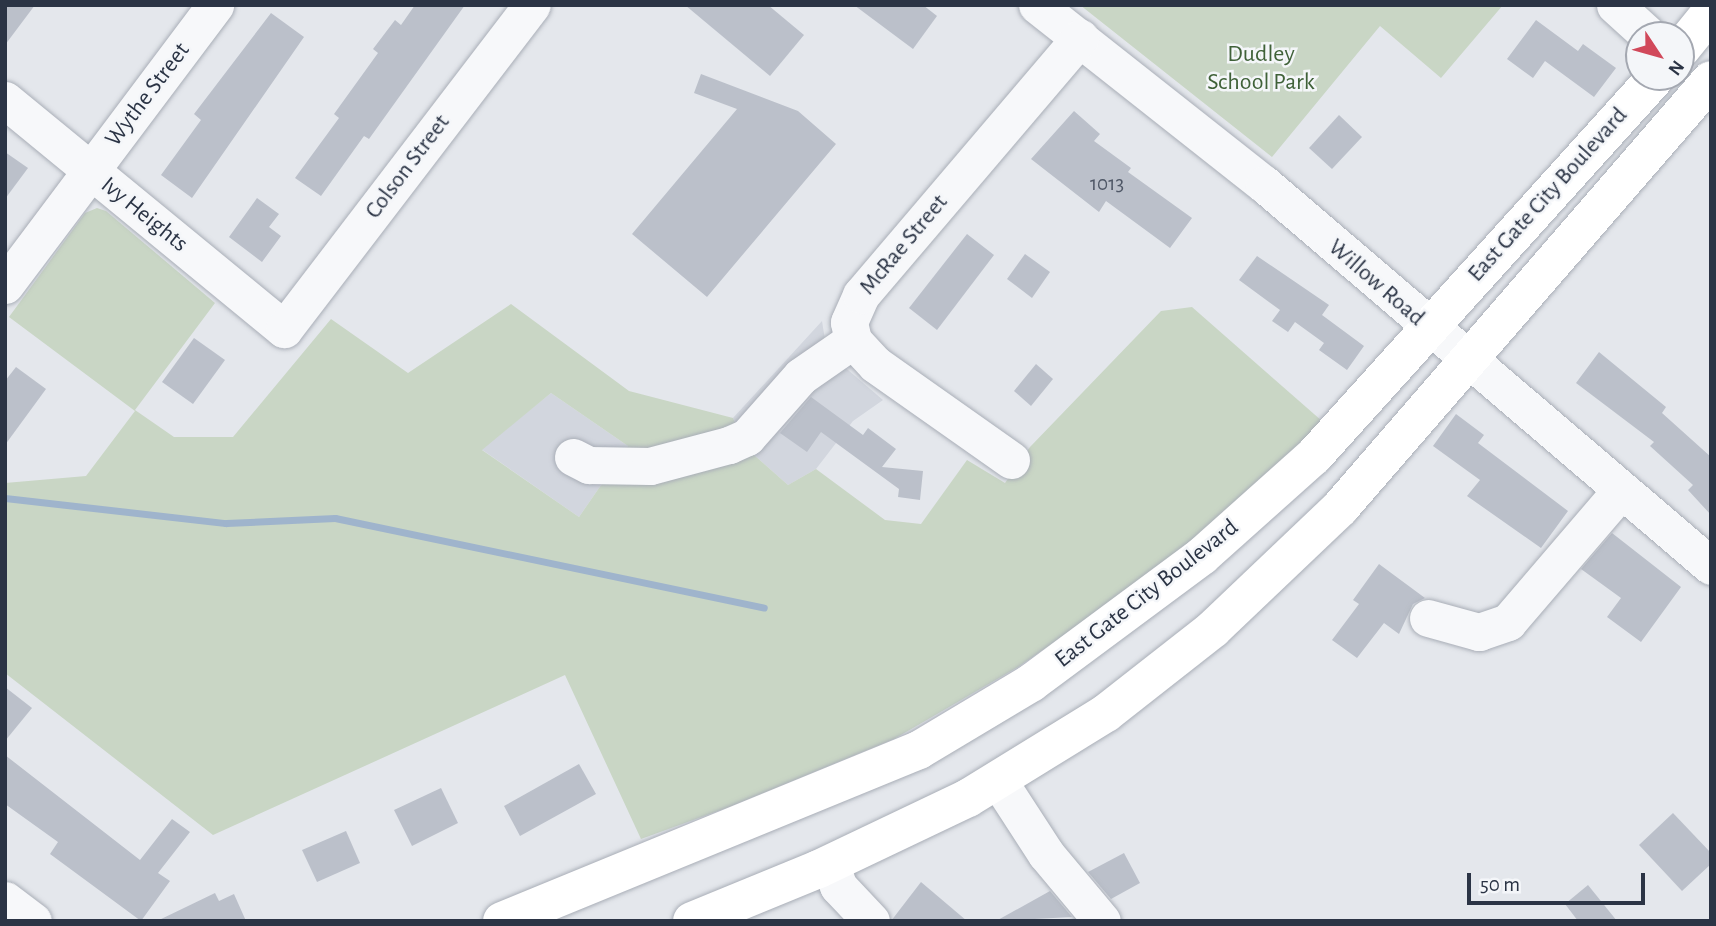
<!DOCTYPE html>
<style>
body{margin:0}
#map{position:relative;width:1716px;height:926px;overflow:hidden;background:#e4e7ec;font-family:"Alegreya Sans",sans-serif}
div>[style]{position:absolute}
.built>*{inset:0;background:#d2d6de}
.green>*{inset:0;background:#c9d6c5}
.stream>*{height:7px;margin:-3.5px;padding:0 3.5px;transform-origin:3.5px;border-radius:3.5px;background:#9fb4cc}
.building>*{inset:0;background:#bbc0ca}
.roads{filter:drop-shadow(0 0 2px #a9aeb7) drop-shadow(0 0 2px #a9aeb7)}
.minor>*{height:37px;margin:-18.5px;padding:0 18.5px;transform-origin:18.5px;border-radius:18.5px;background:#f7f8fa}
.major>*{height:38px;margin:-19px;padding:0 19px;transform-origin:19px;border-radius:19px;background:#fff}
span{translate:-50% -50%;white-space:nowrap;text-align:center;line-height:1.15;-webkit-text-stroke:5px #f4f6f9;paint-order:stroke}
.number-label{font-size:21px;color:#4f5766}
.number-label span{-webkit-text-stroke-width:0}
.park-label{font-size:24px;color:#3f6138}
.street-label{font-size:24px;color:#2b3445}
.frame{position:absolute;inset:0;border:7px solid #2b3445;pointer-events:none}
.north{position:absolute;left:1625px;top:21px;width:70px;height:70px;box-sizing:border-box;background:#f4f6f9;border:2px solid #a4a8b1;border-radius:50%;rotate:126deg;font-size:19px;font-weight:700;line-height:28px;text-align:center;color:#2b3445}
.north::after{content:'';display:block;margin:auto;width:24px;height:32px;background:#d1495b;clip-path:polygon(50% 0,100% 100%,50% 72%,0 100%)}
.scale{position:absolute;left:1467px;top:873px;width:178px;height:32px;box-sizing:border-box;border:4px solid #2b3445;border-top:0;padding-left:9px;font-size:21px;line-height:24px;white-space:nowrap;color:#2b3445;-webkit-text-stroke:5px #f4f6f9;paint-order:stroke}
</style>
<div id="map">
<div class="built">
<i style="clip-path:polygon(822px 321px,825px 340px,841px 364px,883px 400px,853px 421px,816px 469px,788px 485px,746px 448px,733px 418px)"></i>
<i style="clip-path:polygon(551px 393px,628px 446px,579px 517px,481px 449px)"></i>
</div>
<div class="green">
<i style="clip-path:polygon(1080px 5px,1503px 5px,1441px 78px,1380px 26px,1272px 157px)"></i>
<i style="clip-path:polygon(evenodd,97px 208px,106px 211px,215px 303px,135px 410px,174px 437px,233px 437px,331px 319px,408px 373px,511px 304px,629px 391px,733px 418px,746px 448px,788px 485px,816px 469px,885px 520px,921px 524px,967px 460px,1005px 483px,1030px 447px,1161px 311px,1192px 307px,1322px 421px,1249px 495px,1160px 569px,1018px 667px,894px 739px,729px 807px,641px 839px,565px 675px,213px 835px,5px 673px,5px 483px,86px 476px,135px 411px,9px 317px,85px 213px,97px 208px,551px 393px,628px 446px,579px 517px,482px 450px,551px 393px)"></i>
</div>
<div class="stream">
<i style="left:5px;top:498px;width:222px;rotate:6.5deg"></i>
<i style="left:226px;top:523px;width:109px;rotate:-2.6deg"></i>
<i style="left:335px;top:518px;width:438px;rotate:11.8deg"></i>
</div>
<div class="building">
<i style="clip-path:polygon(5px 5px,35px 5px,5px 45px)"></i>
<i style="clip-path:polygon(415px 5px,465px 5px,369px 139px,364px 136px,321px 196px,295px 178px,339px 118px,334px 114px,378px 53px,373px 49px,395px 20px,401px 25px)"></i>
<i style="clip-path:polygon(685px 5px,768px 5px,804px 35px,770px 76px)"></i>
<i style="clip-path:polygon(854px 5px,923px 5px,937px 16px,913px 49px)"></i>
<i style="clip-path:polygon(271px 13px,304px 37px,192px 198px,161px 175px,201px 120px,194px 114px)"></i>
<i style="clip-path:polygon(1536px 20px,1578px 51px,1583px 44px,1616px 68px,1594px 97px,1545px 61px,1533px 78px,1507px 59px)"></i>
<i style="clip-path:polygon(701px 74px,798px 111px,836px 144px,707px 297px,632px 234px,737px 109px,694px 93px)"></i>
<i style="clip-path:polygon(1074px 111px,1100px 134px,1094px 141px,1131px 168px,1128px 172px,1192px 218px,1170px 248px,1106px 201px,1099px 212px,1031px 159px)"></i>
<i style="clip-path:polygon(1339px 115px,1362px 137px,1332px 169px,1309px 148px)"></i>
<i style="clip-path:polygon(5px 152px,28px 168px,5px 199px)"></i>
<i style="clip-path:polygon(257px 198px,279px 214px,269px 227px,281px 236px,262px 262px,229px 237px)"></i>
<i style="clip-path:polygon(967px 234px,994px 255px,937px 330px,909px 308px)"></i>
<i style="clip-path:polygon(1025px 254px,1050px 272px,1032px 298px,1007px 279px)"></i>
<i style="clip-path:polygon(1257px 256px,1329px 305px,1322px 315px,1364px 346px,1347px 370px,1319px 350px,1324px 343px,1295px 322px,1288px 332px,1272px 321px,1280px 310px,1239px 280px)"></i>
<i style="clip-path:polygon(194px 338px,225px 360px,193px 404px,162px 382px)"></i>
<i style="clip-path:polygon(1599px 352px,1666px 407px,1662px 413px,1711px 457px,1711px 515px,1688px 490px,1693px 485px,1650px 446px,1654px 442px,1576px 383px)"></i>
<i style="clip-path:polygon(1036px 364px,1053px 379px,1031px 406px,1014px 391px)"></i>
<i style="clip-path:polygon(16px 367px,46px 389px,5px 445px,5px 381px)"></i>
<i style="clip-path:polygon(811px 397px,863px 435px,868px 428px,896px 449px,882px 467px,923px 471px,920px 500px,898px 497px,899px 489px,821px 432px,807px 452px,780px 433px)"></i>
<i style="clip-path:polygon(1456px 414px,1484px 435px,1478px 443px,1568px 511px,1541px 548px,1467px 496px,1480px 480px,1433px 446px)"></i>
<i style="clip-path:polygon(1612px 533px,1681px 587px,1641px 642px,1607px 617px,1621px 598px,1581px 569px)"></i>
<i style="clip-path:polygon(1379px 564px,1425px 598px,1413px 604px,1399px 634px,1384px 623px,1357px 658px,1332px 640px,1359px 604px,1353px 600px)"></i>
<i style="clip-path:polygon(5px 687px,32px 708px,5px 741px)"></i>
<i style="clip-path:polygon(5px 755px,140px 860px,172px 819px,190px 832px,158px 873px,170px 881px,141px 921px,50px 854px,58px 842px,5px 804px)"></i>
<i style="clip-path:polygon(579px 764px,596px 794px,520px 836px,504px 806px)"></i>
<i style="clip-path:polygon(441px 788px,458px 823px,412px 846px,394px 810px)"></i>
<i style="clip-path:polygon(1673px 813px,1711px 853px,1711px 864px,1682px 891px,1639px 845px)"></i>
<i style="clip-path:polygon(346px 831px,360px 863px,317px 882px,302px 850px)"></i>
<i style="clip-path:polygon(1124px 853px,1140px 883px,1111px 899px,1088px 872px)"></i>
<i style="clip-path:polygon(921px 882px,967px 921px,891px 921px)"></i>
<i style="clip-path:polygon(1588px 885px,1617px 921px,1578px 921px,1565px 904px)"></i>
<i style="clip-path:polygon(1050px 891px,1072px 917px,996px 921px)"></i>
<i style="clip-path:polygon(215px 893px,219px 901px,234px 894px,246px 921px,157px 921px)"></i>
</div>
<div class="roads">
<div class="minor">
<i style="left:1037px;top:5px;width:289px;rotate:38.3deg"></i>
<i style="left:1264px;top:184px;width:588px;rotate:40.52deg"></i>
<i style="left:1615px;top:5px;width:45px;rotate:42.3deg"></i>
<i style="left:5px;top:100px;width:361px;rotate:39.4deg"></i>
<i style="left:284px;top:329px;width:408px;rotate:-52.6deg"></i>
<i style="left:5px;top:285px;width:350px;rotate:-53.1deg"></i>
<i style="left:573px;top:457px;width:18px;rotate:27deg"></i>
<i style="left:589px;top:465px;width:61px;rotate:0.9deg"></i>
<i style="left:650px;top:466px;width:82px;rotate:-14.9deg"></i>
<i style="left:729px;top:445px;width:20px;rotate:-24deg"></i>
<i style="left:747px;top:437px;width:81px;rotate:-48.5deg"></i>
<i style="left:801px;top:376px;width:63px;rotate:-34.7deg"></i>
<i style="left:1011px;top:460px;width:166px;rotate:-144.8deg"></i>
<i style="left:875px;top:364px;width:33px;rotate:-133deg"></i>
<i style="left:853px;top:340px;width:18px;rotate:-103deg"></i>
<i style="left:849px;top:322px;width:30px;rotate:-66deg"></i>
<i style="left:861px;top:295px;width:338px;rotate:-49.6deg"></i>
<i style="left:1428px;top:618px;width:53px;rotate:15.4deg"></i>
<i style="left:1479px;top:632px;width:31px;rotate:-19deg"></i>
<i style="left:1508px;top:622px;width:174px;rotate:-49.4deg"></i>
<i style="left:998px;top:780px;width:88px;rotate:57deg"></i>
<i style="left:1046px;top:854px;width:87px;rotate:50.1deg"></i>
<i style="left:831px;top:863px;width:24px;rotate:73deg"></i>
<i style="left:838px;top:886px;width:48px;rotate:46.7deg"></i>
<i style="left:5px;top:900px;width:35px;rotate:37deg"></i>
</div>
<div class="major">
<i style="left:1681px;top:49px;width:48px;rotate:-51deg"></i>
<i style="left:502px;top:921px;width:451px;rotate:-22.3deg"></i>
<i style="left:919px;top:750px;width:131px;rotate:-30.9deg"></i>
<i style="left:1031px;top:683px;width:213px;rotate:-36.6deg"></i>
<i style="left:1202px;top:556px;width:150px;rotate:-41.8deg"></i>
<i style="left:1314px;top:456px;width:510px;rotate:-47.94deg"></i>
<i style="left:692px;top:921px;width:137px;rotate:-22.3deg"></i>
<i style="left:819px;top:869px;width:165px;rotate:-25.5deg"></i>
<i style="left:968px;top:798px;width:162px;rotate:-31.6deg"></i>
<i style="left:1106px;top:713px;width:136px;rotate:-38.1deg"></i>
<i style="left:1213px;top:629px;width:175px;rotate:-43.6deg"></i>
<i style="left:1340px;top:508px;width:566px;rotate:-49.08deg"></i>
</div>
</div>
<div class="number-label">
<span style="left:1107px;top:184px">1013</span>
</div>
<div class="park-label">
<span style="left:1261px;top:69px">Dudley<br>School Park</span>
</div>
<div class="street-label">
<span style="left:148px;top:95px;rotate:-53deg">Wythe Street</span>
<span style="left:408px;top:167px;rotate:-53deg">Colson Street</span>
<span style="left:1548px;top:195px;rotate:-48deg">East Gate City Boulevard</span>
<span style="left:144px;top:215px;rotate:39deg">Ivy Heights</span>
<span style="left:904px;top:245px;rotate:-50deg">McRae Street</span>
<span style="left:1376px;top:283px;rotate:41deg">Willow Road</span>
<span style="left:1147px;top:594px;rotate:-38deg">East Gate City Boulevard</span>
</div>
<div class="frame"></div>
<div class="north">N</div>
<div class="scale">50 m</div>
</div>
